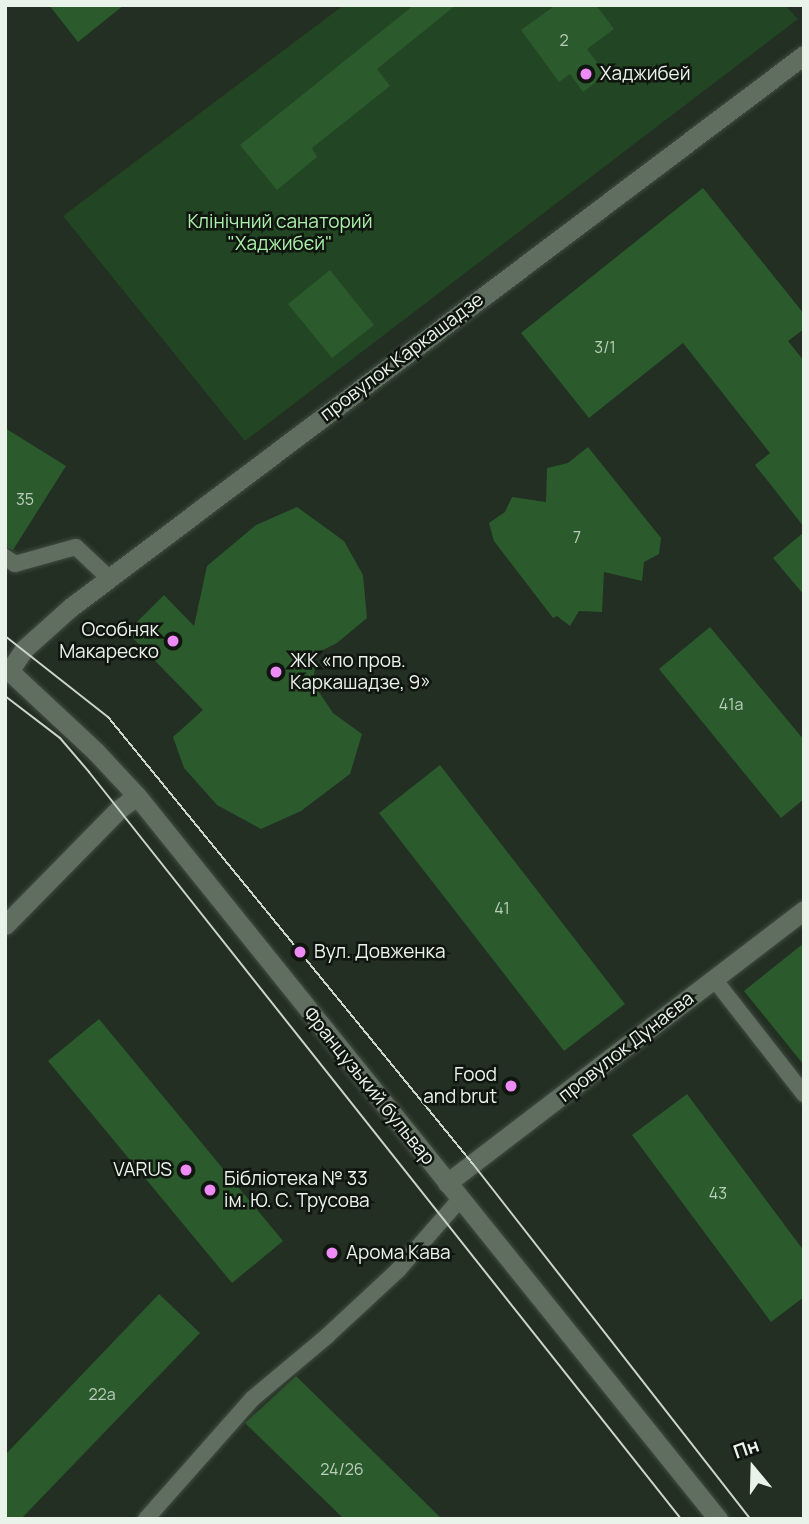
<!DOCTYPE html>
<meta charset="utf-8">
<style>
body{margin:0}
#map{position:relative;width:809px;height:1524px;overflow:hidden;background:#222f22;font-family:Manrope,sans-serif}
div>[style]{position:absolute}
.green>*{inset:0;background:#224523}
.building>*{inset:0;background:#2b5a2d}
.roads{filter:drop-shadow(0 0 2px #414c41) drop-shadow(0 0 2px #414c41)}
.service>*{height:16px;margin:-8px;padding:0 8px;transform-origin:8px;border-radius:8px;background:#5f6e5f}
.minor>*{height:19px;margin:-9.5px;padding:0 9.5px;transform-origin:9.5px;border-radius:9.5px;background:#5f6e5f}
.tertiary>*{height:19px;margin:-9.5px;padding:0 9.5px;transform-origin:9.5px;border-radius:9.5px;background:#5f6e5f}
.tram>*{height:2px;margin:-1px;padding:0 1px;transform-origin:1px;border-radius:1px;background:#cad4ca}
.dots>*{width:19px;height:19px;translate:-50% -50%;box-sizing:border-box;border:4px solid #101510;border-radius:50%}
span{translate:-50% -50%;white-space:nowrap;text-align:center;line-height:1.15;-webkit-text-stroke:5px #101510;paint-order:stroke}
.number-label{font-size:16px;color:#bacdbb}
.number-label span{-webkit-text-stroke-width:0}
.poi-label{font-size:19px;color:#eaf3ea}
.left{translate:0 -50%;text-align:left}
.right{translate:-100% -50%;text-align:right}
.park-label{font-size:19px;color:#aaf0aa}
.street-label{font-size:19px;color:#eaf3ea}
.frame{position:absolute;inset:0;border:7px solid #eaf3ea;pointer-events:none}
.north{position:absolute;left:718px;top:1433px;width:70px;height:70px;-webkit-text-stroke:5px #101510;paint-order:stroke;rotate:341deg;font-size:19px;font-weight:700;line-height:28px;text-align:center;color:#eaf3ea}
.north::after{content:'';display:block;margin:auto;width:24px;height:32px;background:#eaf3ea;clip-path:polygon(50% 0,100% 100%,50% 72%,0 100%)}
</style>
<div id="map">
<div class="green">
<i style="clip-path:polygon(344px 5px,785px 5px,798px 19px,245px 441px,63px 216px)"></i>
</div>
<div class="building">
<i style="clip-path:polygon(49px 5px,124px 5px,78px 42px)"></i>
<i style="clip-path:polygon(414px 5px,456px 5px,377px 69px,390px 86px,312px 148px,317px 157px,277px 190px,240px 145px)"></i>
<i style="clip-path:polygon(556px 5px,596px 5px,614px 29px,587px 49px,606px 75px,583px 92px,570px 74px,559px 82px,521px 30px)"></i>
<i style="clip-path:polygon(703px 188px,804px 314px,804px 329px,788px 341px,804px 361px,804px 527px,755px 465px,770px 453px,683px 343px,589px 418px,521px 333px)"></i>
<i style="clip-path:polygon(330px 270px,374px 325px,332px 358px,288px 304px)"></i>
<i style="clip-path:polygon(5px 428px,66px 466px,13px 550px,5px 547px)"></i>
<i style="clip-path:polygon(588px 447px,661px 538px,659px 554px,644px 562px,642px 581px,604px 572px,602px 612px,579px 611px,570px 626px,557px 616px,553px 618px,494px 541px,489px 523px,505px 512px,512px 497px,546px 502px,547px 468px,568px 463px)"></i>
<i style="clip-path:polygon(297px 507px,344px 541px,363px 575px,367px 618px,337px 643px,317px 653px,313px 683px,333px 713px,362px 734px,350px 774px,301px 811px,261px 829px,217px 805px,184px 768px,173px 737px,203px 710px,127px 632px,164px 595px,194px 626px,207px 566px,256px 525px)"></i>
<i style="clip-path:polygon(804px 532px,804px 595px,773px 558px)"></i>
<i style="clip-path:polygon(710px 627px,804px 740px,804px 799px,781px 818px,659px 669px)"></i>
<i style="clip-path:polygon(440px 765px,625px 1004px,564px 1051px,379px 813px)"></i>
<i style="clip-path:polygon(804px 943px,804px 1065px,744px 991px)"></i>
<i style="clip-path:polygon(99px 1019px,283px 1241px,232px 1283px,48px 1061px)"></i>
<i style="clip-path:polygon(687px 1094px,804px 1251px,804px 1297px,771px 1322px,632px 1135px)"></i>
<i style="clip-path:polygon(159px 1294px,200px 1333px,21px 1519px,5px 1519px,5px 1455px)"></i>
<i style="clip-path:polygon(296px 1376px,442px 1519px,344px 1519px,245px 1423px)"></i>
</div>
<div class="roads">
<div class="service">
<i style="left:5px;top:557px;width:12px;rotate:35deg"></i>
<i style="left:15px;top:564px;width:63px;rotate:-15.6deg"></i>
<i style="left:76px;top:547px;width:45px;rotate:43.2deg"></i>
<i style="left:714px;top:979px;width:146px;rotate:52deg"></i>
<i style="left:146px;top:1519px;width:160px;rotate:-48.5deg"></i>
<i style="left:252px;top:1399px;width:98px;rotate:-40deg"></i>
<i style="left:327px;top:1336px;width:98px;rotate:-42.9deg"></i>
<i style="left:399px;top:1269px;width:93px;rotate:-48.9deg"></i>
</div>
<div class="minor">
<i style="left:10px;top:670px;width:25px;rotate:-56deg"></i>
<i style="left:24px;top:649px;width:63px;rotate:-41.8deg"></i>
<i style="left:71px;top:607px;width:918px;rotate:-36.98deg"></i>
<i style="left:5px;top:925px;width:163px;rotate:-45.5deg"></i>
<i style="left:119px;top:809px;width:22px;rotate:-36deg"></i>
<i style="left:447px;top:1183px;width:449px;rotate:-37.4deg"></i>
</div>
<div class="tertiary">
<i style="left:5px;top:667px;width:125px;rotate:43deg"></i>
<i style="left:96px;top:752px;width:60px;rotate:47deg"></i>
<i style="left:137px;top:796px;width:928px;rotate:51.21deg"></i>
</div>
</div>
<div class="tram">
<i style="left:5px;top:636px;width:131px;rotate:38.2deg"></i>
<i style="left:108px;top:717px;width:577px;rotate:50.77deg"></i>
<i style="left:473px;top:1164px;width:450px;rotate:52deg"></i>
<i style="left:5px;top:696px;width:69px;rotate:37.4deg"></i>
<i style="left:60px;top:738px;width:45px;rotate:49.5deg"></i>
<i style="left:89px;top:772px;width:953px;rotate:51.6deg"></i>
</div>
<div class="dots">
<i style="left:586px;top:74px;background:#ef8bf7"></i>
<i style="left:173px;top:641px;background:#ef8bf7"></i>
<i style="left:276px;top:672px;background:#ef8bf7"></i>
<i style="left:300px;top:952px;background:#ef8bf7"></i>
<i style="left:511px;top:1086px;background:#ef8bf7"></i>
<i style="left:186px;top:1170px;background:#ef8bf7"></i>
<i style="left:210px;top:1190px;background:#ef8bf7"></i>
<i style="left:332px;top:1253px;background:#ef8bf7"></i>
</div>
<div class="number-label">
<span style="left:564px;top:40px">2</span>
<span style="left:605px;top:347px">3/1</span>
<span style="left:25px;top:499px">35</span>
<span style="left:577px;top:537px">7</span>
<span style="left:731px;top:704px">41а</span>
<span style="left:502px;top:908px">41</span>
<span style="left:718px;top:1193px">43</span>
<span style="left:102px;top:1394px">22а</span>
<span style="left:342px;top:1469px">24/26</span>
</div>
<div class="poi-label">
<span class="left" style="left:600px;top:74px">Хаджибей</span>
<span class="right" style="left:159px;top:641px">Особняк<br>Макареско</span>
<span class="left" style="left:290px;top:672px">ЖК «по пров.<br>Каркашадзе, 9»</span>
<span class="left" style="left:314px;top:952px">Вул. Довженка</span>
<span class="right" style="left:497px;top:1086px">Food<br>and brut</span>
<span class="right" style="left:172px;top:1170px">VARUS</span>
<span class="left" style="left:224px;top:1190px">Бібліотека № 33<br>ім. Ю. С. Трусова</span>
<span class="left" style="left:346px;top:1253px">Арома Кава</span>
</div>
<div class="park-label">
<span style="left:280px;top:233px">Клінічний санаторий<br>"Хаджибєй"</span>
</div>
<div class="street-label">
<span style="left:402px;top:357px;rotate:-37deg">провулок Каркашадзе</span>
<span style="left:626px;top:1047px;rotate:-38deg">провулок Дунаєва</span>
<span style="left:369px;top:1086px;rotate:51deg">Французький бульвар</span>
</div>
<div class="frame"></div>
<div class="north">Пн</div>
</div>
